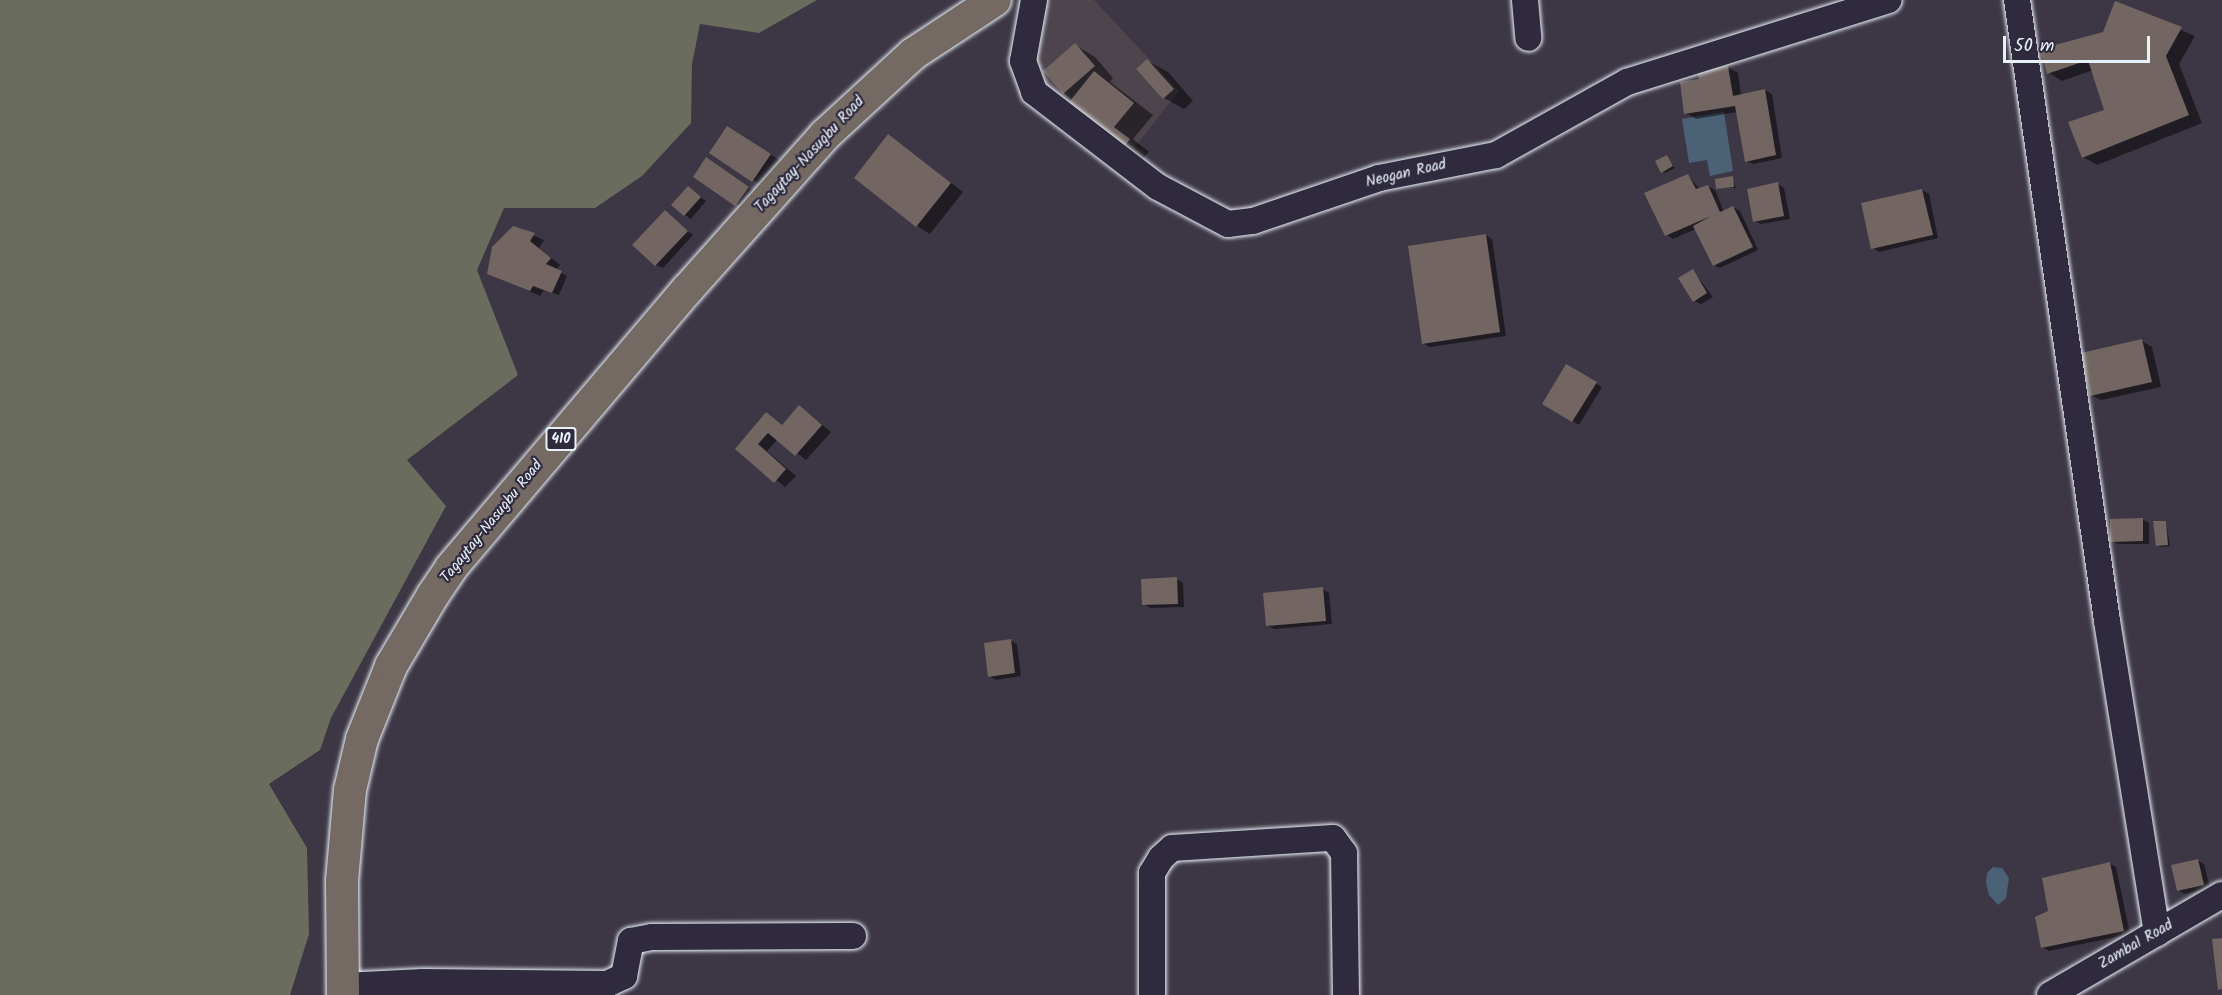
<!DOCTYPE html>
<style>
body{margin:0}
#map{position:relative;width:2222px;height:995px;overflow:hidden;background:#3d3644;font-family:Kalam,sans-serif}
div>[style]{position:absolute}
.built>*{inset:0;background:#4d444d}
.green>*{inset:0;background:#6a6c5d}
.water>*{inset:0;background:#4b6276}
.shadow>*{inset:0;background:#0007}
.building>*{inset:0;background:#736561}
.roads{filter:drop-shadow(0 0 2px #e8f1f8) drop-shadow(0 0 2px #e8f1f8)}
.minor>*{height:26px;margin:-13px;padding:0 13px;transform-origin:13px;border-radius:13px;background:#2f2a3d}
.major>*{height:32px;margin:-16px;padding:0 16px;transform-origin:16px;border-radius:16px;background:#756964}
span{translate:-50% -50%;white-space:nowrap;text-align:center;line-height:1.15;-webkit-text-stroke:4.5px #2f2a3d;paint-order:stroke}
.shield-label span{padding:2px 4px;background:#2f2a3d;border:2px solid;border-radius:4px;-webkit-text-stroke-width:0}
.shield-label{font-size:14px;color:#e8f1f8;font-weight:700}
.street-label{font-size:15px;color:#e8f1f8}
.scale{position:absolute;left:2003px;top:36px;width:147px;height:27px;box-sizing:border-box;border:3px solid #e8f1f8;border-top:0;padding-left:8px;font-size:18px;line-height:21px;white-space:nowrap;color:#e8f1f8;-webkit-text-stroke:4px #2f2a3d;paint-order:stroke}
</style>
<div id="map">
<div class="built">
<i style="clip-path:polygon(1043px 0,1094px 0,1179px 91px,1127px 157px,1037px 82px,1032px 63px)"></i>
</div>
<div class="green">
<i style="clip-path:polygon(0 0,817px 0,759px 33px,700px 24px,692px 64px,691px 123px,642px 176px,595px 208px,504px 208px,477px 270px,518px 375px,407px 460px,446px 506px,331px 718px,320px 750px,269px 784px,307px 848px,309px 934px,290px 995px,0 995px)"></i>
</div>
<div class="water">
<i style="clip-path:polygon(1724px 112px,1733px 171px,1710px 176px,1707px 160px,1689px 163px,1682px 119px)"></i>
<i style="clip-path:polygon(1993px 867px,2002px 868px,2009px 878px,2006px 898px,1998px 905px,1989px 895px,1986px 883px,1987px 873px)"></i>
</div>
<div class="shadow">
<i style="clip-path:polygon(2116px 3px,2195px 36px,2179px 64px,2202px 123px,2097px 165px,2083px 157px,2106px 111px,2093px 70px,2062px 81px,2049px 73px,2105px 33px)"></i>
<i style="clip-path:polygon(1075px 45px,1095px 57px,1113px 78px,1110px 82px,1153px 115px,1133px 139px,1149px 152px,1141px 161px,1122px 149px,1064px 93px)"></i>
<i style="clip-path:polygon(1148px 61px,1168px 72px,1193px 101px,1184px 109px,1164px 98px)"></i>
<i style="clip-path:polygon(1728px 67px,1738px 73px,1741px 96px,1765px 90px,1772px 94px,1782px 158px,1753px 164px,1746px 161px,1737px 112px,1696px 119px,1686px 113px,1700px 81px)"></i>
<i style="clip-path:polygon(741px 136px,784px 163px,766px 188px,753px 180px)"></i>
<i style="clip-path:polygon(889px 136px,963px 192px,930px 234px,917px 226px)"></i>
<i style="clip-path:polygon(1667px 156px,1675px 168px,1665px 173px,1662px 172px)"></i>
<i style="clip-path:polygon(712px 163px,754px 191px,743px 208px,695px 176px)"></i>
<i style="clip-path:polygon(1688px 176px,1700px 189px,1708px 186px,1715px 190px,1724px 212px,1733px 207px,1740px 211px,1758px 250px,1720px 268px,1714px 265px,1696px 229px,1673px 239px,1667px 235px)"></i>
<i style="clip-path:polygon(1732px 178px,1736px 188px,1717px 188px)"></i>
<i style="clip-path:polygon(1778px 184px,1784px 188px,1790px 219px,1761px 224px,1754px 221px)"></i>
<i style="clip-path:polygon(688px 188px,706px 201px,691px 219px,685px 215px)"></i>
<i style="clip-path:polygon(1922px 190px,1929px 194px,1938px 238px,1879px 252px,1873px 248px)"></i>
<i style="clip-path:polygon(665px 212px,693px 235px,663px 268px,656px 265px)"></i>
<i style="clip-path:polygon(514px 227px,544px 240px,539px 248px,560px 265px,556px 270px,567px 276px,559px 295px,544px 290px,540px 296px,489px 273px)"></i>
<i style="clip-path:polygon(1486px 235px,1492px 239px,1506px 336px,1430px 347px,1424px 344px)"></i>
<i style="clip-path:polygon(1693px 271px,1713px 297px,1701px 304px,1694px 301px)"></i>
<i style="clip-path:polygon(2142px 341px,2152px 347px,2161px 387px,2101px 400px,2091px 395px)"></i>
<i style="clip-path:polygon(1566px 366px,1602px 387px,1579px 425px,1544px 403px)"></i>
<i style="clip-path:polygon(800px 407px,831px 432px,806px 460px,778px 439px,767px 451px,796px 476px,785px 487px,737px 448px,767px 414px,783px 426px)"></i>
<i style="clip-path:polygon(2142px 519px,2149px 523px,2149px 544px,2118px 544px,2111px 541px)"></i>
<i style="clip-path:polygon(2166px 522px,2170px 546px,2160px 547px,2157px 545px)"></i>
<i style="clip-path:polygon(1176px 579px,1183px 583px,1184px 607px,1150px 608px,1144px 604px)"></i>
<i style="clip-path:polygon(1323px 589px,1329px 593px,1332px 624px,1274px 629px,1267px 625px)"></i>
<i style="clip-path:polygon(1011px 641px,1017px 644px,1021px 676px,996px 680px,989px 676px)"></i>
<i style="clip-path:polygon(2197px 860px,2204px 864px,2210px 888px,2185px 894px,2178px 890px)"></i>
<i style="clip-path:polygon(2110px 864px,2116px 867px,2130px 934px,2049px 951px,2042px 947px,2050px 912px)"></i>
</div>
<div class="building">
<i style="clip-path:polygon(2115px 1px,2182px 27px,2166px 56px,2189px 115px,2082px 158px,2068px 122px,2104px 110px,2088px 60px,2047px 74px,2040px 49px,2103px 32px)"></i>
<i style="clip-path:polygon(1075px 43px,1095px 66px,1063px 94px,1043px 71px)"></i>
<i style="clip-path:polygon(1147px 59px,1174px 89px,1163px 99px,1136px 69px)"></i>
<i style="clip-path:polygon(1728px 66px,1733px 96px,1765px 89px,1776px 155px,1745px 162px,1735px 106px,1684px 114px,1680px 82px,1699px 79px,1697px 70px)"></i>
<i style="clip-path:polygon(1094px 71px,1134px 103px,1114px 127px,1130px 139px,1121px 151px,1066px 106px)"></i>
<i style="clip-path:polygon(727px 126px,771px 154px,752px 182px,709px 153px)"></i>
<i style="clip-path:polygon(888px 134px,951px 183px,916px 227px,854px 178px)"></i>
<i style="clip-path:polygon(1667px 155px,1673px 166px,1661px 173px,1655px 161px)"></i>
<i style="clip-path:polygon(706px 157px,749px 187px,735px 206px,693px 177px)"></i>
<i style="clip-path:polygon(1688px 174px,1696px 189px,1708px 185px,1720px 212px,1733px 206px,1753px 247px,1713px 266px,1693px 226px,1711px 216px,1665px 236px,1644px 193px)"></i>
<i style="clip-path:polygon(1733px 176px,1734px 187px,1716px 189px,1715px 179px)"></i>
<i style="clip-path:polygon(1778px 182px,1784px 216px,1753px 222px,1747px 189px)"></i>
<i style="clip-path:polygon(688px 186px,701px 197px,684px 216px,671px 205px)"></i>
<i style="clip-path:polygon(1922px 189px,1933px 235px,1871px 249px,1861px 203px)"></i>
<i style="clip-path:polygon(665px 210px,688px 231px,655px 266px,632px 245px)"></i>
<i style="clip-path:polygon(513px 226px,535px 233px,530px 241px,551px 258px,546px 264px,562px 271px,552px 293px,533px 286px,530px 291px,487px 274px,492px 247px)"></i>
<i style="clip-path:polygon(1486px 234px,1500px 332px,1422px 344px,1408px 246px)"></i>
<i style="clip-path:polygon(1693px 269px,1707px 293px,1693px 302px,1678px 278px)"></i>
<i style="clip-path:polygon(2142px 339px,2152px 382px,2090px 396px,2081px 353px)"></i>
<i style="clip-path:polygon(1566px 364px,1597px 382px,1572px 422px,1542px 404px)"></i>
<i style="clip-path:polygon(799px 405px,822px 425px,795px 456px,768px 433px,758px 444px,786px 469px,774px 483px,735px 449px,766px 412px,782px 425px)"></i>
<i style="clip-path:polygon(2143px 518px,2143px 541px,2110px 542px,2110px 519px)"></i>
<i style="clip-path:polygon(2153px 521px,2166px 521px,2168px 545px,2156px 546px)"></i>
<i style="clip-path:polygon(1177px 577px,1178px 604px,1142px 605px,1141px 579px)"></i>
<i style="clip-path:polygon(1323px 587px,1326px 621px,1266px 626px,1263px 593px)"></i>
<i style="clip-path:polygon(1011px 639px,1015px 673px,988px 677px,984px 643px)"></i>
<i style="clip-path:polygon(2198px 859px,2204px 885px,2177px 891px,2171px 865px)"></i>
<i style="clip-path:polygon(2110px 862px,2124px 931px,2041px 948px,2035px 917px,2048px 911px,2042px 878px)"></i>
<i style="clip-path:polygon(2222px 938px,2222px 989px,2218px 990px,2212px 939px)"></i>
</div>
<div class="roads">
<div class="minor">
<i style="left:1034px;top:0;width:62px;rotate:100.2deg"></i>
<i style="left:1023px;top:61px;width:33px;rotate:70deg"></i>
<i style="left:1034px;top:92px;width:156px;rotate:37.5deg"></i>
<i style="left:1158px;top:187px;width:79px;rotate:27.9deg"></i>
<i style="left:1228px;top:224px;width:25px;rotate:-7deg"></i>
<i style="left:1253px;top:221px;width:133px;rotate:-18.8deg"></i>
<i style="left:1379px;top:178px;width:119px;rotate:-11.1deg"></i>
<i style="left:1496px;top:155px;width:150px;rotate:-29.1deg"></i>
<i style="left:1627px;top:82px;width:274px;rotate:-17.4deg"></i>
<i style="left:1525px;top:0;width:38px;rotate:85deg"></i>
<i style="left:2017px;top:0;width:627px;rotate:81.75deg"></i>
<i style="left:2107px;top:621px;width:316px;rotate:80.9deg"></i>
<i style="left:343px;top:986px;width:80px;rotate:-2.9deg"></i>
<i style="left:423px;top:982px;width:184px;rotate:0.6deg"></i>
<i style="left:607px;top:984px;width:19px;rotate:-25deg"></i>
<i style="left:624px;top:976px;width:36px;rotate:-79deg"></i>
<i style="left:631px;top:941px;width:21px;rotate:-11deg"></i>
<i style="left:652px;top:937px;width:201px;rotate:-0.3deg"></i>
<i style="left:1152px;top:995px;width:122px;rotate:-90deg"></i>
<i style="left:1152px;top:873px;width:17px;rotate:-59deg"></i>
<i style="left:1161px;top:858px;width:15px;rotate:-42deg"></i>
<i style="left:1172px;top:848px;width:161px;rotate:-3.6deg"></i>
<i style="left:1333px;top:838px;width:19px;rotate:54deg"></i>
<i style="left:1344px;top:853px;width:142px;rotate:89.2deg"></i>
<i style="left:2050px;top:995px;width:199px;rotate:-30.2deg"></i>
</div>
<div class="major">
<i style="left:343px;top:995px;width:114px;rotate:-90.5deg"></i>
<i style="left:342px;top:881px;width:91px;rotate:-85deg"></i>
<i style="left:350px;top:790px;width:52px;rotate:-76.8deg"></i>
<i style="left:362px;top:739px;width:79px;rotate:-68.3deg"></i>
<i style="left:391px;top:666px;width:82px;rotate:-59.4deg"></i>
<i style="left:433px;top:595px;width:32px;rotate:-56deg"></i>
<i style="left:451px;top:568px;width:365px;rotate:-49.7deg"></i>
<i style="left:687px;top:290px;width:208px;rotate:-48.3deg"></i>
<i style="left:825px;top:135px;width:120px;rotate:-42.6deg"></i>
<i style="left:913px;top:54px;width:98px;rotate:-33.4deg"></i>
</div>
</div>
<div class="shield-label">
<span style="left:561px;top:439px">410</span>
</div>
<div class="street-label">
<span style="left:810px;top:155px;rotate:-47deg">Tagaytay-Nasugbu Road</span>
<span style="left:1406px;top:174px;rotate:-13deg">Neogan Road</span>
<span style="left:492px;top:522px;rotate:-51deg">Tagaytay-Nasugbu Road</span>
<span style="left:2136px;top:945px;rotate:-30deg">Zambal Road</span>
</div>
<div class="scale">50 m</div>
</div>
